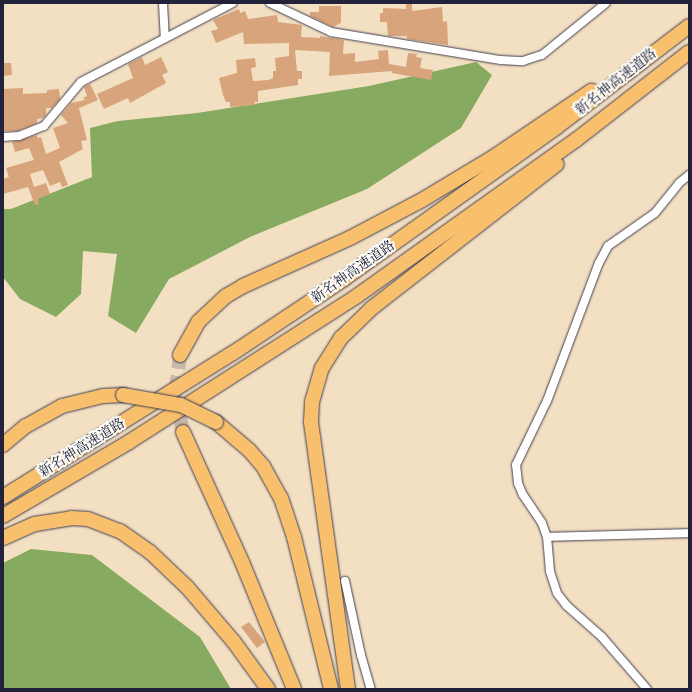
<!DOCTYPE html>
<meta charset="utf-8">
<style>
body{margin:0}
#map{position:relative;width:692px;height:692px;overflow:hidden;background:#f3dfc2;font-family:"Old Standard TT","Noto Serif JP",serif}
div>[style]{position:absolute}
.forest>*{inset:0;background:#86ab60}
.building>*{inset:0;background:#d7a47c}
.highway-tunnel>*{height:14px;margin-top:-7px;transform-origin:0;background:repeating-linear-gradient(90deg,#c9b9a7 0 14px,transparent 0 21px)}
.roads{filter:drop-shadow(0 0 1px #413e4f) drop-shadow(0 0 1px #413e4f)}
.street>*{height:8px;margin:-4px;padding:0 4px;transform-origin:4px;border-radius:4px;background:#fff}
.highway>*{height:14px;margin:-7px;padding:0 7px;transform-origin:7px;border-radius:7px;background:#f8bf6c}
.bridges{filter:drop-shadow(0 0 1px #413e4f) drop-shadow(0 0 1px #413e4f)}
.highway-bridge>*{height:14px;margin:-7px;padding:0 7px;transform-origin:7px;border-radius:7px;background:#f8bf6c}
span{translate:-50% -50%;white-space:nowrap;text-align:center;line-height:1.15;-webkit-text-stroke:4px #fdfcf7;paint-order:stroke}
.street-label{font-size:14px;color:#22223b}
.frame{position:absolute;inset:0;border:4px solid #22223b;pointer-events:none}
</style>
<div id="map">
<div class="forest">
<i style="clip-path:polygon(476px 62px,492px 75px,461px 128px,367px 189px,250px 237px,169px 279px,136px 333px,108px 316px,117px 254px,83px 251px,81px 294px,56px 317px,20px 299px,3px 277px,3px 209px,11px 209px,92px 177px,90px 128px,118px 121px,197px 113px,369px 86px)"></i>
<i style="clip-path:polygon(31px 549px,92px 555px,200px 637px,231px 689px,3px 689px,3px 563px)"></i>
</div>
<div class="building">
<i style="clip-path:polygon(406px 4px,412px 4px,412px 11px,442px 7px,443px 22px,447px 21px,448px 45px,407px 39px,407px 36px,388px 36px,387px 22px,380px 22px,380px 13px,383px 13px,383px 8px,406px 9px)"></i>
<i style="clip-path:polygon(319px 6px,341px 6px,341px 23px,333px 27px,310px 16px,310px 12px,319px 12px)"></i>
<i style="clip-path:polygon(239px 9px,240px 13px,245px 11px,248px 19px,277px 15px,278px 22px,302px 25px,301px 37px,320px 38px,320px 36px,344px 40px,343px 54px,355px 53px,355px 62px,379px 59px,378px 51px,388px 50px,389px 64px,406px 67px,408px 53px,417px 54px,416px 57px,422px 58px,420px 68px,433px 70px,431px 80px,392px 73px,392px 71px,329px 76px,330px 52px,295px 50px,297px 71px,302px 71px,302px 79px,298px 79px,298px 85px,258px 91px,258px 102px,254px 102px,255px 105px,230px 107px,230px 102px,226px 102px,223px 95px,219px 78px,237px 73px,236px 60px,255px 58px,256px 67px,251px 68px,253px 81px,269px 80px,273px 78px,273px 71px,276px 71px,275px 58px,289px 56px,289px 43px,244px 44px,243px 32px,216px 43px,211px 31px,218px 29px,213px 20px)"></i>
<i style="clip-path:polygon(142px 57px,145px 65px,161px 57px,168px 72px,162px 75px,166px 83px,130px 103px,128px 98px,104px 109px,97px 94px,133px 78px,128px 64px)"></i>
<i style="clip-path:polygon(3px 63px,11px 63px,12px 75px,3px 76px)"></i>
<i style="clip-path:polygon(90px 84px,98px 100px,79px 108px,87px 140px,81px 141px,83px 149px,59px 162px,68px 185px,62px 187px,60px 182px,50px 186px,43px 170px,30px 174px,34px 187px,46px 183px,50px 194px,38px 199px,39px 204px,35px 205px,28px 187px,3px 194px,3px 179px,9px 177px,6px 168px,34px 160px,29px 148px,15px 152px,12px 142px,37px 135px,37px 138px,41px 137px,46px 154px,60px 148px,53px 128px,68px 123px,61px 115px,71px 103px,85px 100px,83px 98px,87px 96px,84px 87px)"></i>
<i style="clip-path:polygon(23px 88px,23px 94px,47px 93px,47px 90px,59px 89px,60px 99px,52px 108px,46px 108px,46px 115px,43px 118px,37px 119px,37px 123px,18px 131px,3px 131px,3px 89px)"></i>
<i style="clip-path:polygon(249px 622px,265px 642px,257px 648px,241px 627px)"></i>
</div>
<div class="highway-tunnel">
<i style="left:180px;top:355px;width:41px;rotate:97deg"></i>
<i style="left:175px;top:396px;width:37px;rotate:77deg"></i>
</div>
<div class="roads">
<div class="street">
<i style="left:163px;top:3px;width:34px;rotate:87deg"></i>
<i style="left:270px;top:3px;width:68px;rotate:25.4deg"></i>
<i style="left:331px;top:32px;width:172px;rotate:9.4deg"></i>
<i style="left:501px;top:60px;width:22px;rotate:3deg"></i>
<i style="left:523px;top:61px;width:20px;rotate:-18deg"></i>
<i style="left:542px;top:55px;width:82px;rotate:-39.1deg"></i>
<i style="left:3px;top:137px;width:16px;rotate:-4deg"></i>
<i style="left:19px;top:136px;width:27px;rotate:-22deg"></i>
<i style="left:44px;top:126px;width:57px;rotate:-49.9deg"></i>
<i style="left:81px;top:82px;width:171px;rotate:-27.5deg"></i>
<i style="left:547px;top:537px;width:142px;rotate:-1.6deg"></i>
<i style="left:345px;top:581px;width:76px;rotate:77.8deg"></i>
<i style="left:361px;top:655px;width:35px;rotate:74deg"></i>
<i style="left:647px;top:689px;width:69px;rotate:-130.9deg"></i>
<i style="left:602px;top:637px;width:47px;rotate:-138.5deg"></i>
<i style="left:567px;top:606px;width:16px;rotate:-128deg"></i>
<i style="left:557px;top:593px;width:23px;rotate:-108deg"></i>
<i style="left:550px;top:571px;width:34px;rotate:-95deg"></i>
<i style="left:547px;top:537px;width:15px;rotate:-110deg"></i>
<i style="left:542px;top:523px;width:34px;rotate:-124deg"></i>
<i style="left:523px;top:495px;width:13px;rotate:-113deg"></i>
<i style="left:518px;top:483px;width:18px;rotate:-96deg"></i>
<i style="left:516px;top:465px;width:71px;rotate:-64.2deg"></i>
<i style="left:547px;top:401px;width:147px;rotate:-69.4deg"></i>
<i style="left:599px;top:263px;width:19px;rotate:-62deg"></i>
<i style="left:608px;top:246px;width:57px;rotate:-35.1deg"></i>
<i style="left:655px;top:213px;width:38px;rotate:-51deg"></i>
<i style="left:679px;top:183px;width:13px;rotate:-39deg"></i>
</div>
<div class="highway">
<i style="left:180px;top:355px;width:38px;rotate:-61deg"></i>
<i style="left:198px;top:322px;width:38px;rotate:-43deg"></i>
<i style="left:226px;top:296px;width:20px;rotate:-30deg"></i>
<i style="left:243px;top:286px;width:117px;rotate:-24.2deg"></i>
<i style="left:350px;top:238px;width:81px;rotate:-27.8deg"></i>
<i style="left:422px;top:200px;width:82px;rotate:-31deg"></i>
<i style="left:492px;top:158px;width:120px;rotate:-34.1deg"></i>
<i style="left:216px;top:422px;width:43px;rotate:40.3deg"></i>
<i style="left:249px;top:450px;width:21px;rotate:49deg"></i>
<i style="left:263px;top:466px;width:37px;rotate:61deg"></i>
<i style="left:281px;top:498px;width:41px;rotate:71.6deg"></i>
<i style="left:294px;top:537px;width:156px;rotate:76.3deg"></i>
<i style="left:183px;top:432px;width:143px;rotate:65.6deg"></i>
<i style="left:242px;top:562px;width:137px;rotate:67.7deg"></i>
<i style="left:3px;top:445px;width:30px;rotate:-40deg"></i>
<i style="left:26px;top:426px;width:41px;rotate:-29.1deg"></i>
<i style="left:62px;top:406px;width:42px;rotate:-13.7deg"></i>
<i style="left:103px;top:396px;width:20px;rotate:-3deg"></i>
<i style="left:3px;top:497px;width:271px;rotate:-32.1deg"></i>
<i style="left:233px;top:353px;width:133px;rotate:-33.7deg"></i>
<i style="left:344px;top:279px;width:262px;rotate:-35.5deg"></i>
<i style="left:557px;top:127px;width:166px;rotate:-37.4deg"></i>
<i style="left:3px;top:516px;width:146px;rotate:-30.4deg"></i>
<i style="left:129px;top:442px;width:271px;rotate:-32.6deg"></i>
<i style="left:357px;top:296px;width:269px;rotate:-35.5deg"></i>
<i style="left:576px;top:140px;width:143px;rotate:-37.9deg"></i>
<i style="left:3px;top:538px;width:35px;rotate:-24deg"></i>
<i style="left:35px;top:524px;width:36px;rotate:-9deg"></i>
<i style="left:71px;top:518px;width:17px;rotate:3deg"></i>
<i style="left:88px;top:519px;width:34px;rotate:21deg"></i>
<i style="left:120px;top:531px;width:37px;rotate:35deg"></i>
<i style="left:150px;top:552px;width:51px;rotate:43.4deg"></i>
<i style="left:187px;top:587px;width:72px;rotate:49.5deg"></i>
<i style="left:234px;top:642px;width:58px;rotate:54.1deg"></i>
<i style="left:348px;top:689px;width:270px;rotate:-97.9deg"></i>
<i style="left:311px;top:422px;width:20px;rotate:-87deg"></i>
<i style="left:312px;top:402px;width:35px;rotate:-74deg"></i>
<i style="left:322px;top:368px;width:36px;rotate:-58deg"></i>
<i style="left:341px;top:338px;width:43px;rotate:-44.1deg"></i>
<i style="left:372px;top:308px;width:234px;rotate:-37.9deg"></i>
</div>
</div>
<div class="bridges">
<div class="highway-bridge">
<i style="left:123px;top:395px;width:59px;rotate:9.8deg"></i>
<i style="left:181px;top:405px;width:39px;rotate:26deg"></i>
</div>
</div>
<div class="street-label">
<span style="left:616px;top:82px;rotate:-38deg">新名神高速道路</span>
<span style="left:353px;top:272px;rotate:-35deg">新名神高速道路</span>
<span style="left:82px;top:448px;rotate:-32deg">新名神高速道路</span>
</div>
<div class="frame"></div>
</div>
